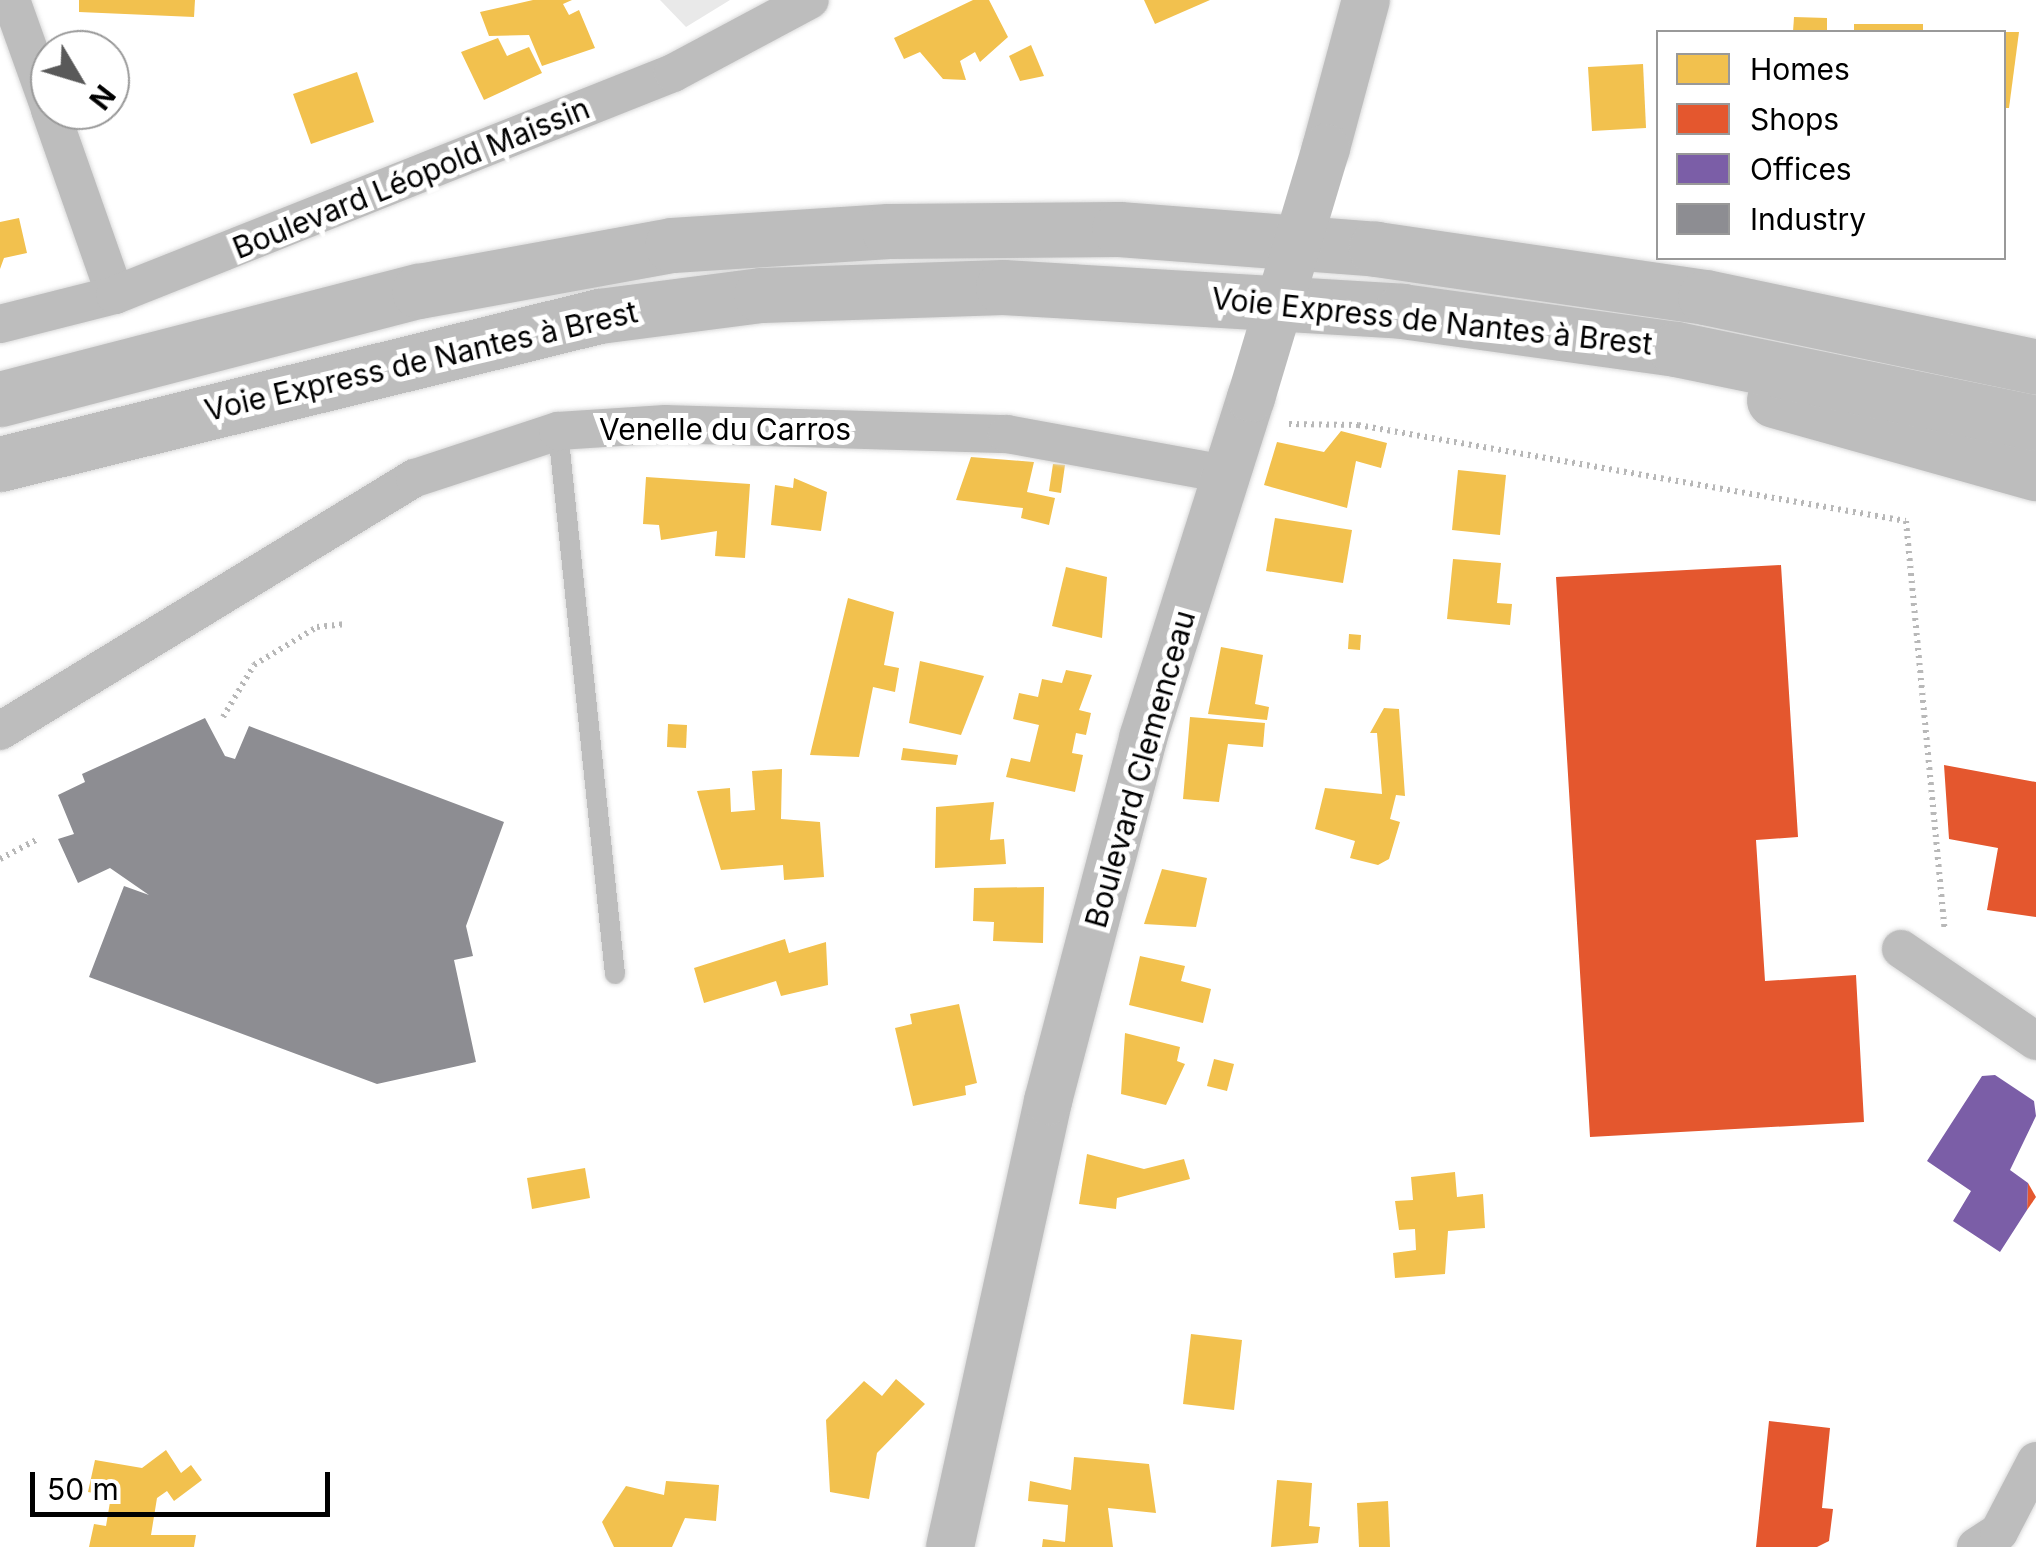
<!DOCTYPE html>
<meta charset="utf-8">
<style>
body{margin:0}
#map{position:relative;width:2036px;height:1547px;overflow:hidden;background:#fff;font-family:Inter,sans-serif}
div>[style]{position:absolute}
.green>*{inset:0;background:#e9e9e9}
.homes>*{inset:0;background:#f2c14e}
.shops>*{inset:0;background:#e4572e}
.offices>*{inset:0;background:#7b5ea7}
.industry>*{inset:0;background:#8d8d92}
.path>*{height:6px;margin-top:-3px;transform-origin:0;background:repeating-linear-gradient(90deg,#b8b8b8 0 2.5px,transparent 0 7.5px)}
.roads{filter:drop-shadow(0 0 2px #dbdbdb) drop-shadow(0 0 2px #dbdbdb)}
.service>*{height:20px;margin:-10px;padding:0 10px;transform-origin:10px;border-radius:10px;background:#bdbdbd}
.minor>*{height:38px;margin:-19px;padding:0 19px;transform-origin:19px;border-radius:19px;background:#bdbdbd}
.tertiary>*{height:48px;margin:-24px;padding:0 24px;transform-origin:24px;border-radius:24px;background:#bdbdbd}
.trunk>*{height:55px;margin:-27.5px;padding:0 27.5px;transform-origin:27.5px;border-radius:27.5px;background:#bdbdbd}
.tertiary-bridge>*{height:48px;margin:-24px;padding:0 24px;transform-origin:24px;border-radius:24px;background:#bdbdbd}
span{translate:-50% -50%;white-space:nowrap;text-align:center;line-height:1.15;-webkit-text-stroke:10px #fff;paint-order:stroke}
.street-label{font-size:30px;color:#000}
.legend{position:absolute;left:1656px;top:30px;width:350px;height:230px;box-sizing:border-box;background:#fff;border:2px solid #999;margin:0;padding:12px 18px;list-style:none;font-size:30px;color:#000}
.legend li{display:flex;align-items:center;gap:20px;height:50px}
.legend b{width:50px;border:2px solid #999}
.north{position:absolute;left:30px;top:30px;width:100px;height:100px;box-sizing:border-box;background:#fff;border:2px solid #999;border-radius:50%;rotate:128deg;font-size:28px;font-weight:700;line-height:40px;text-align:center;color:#000}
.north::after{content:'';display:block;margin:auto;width:35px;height:45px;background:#595959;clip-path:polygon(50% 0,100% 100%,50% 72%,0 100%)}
.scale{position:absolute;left:30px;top:1472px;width:300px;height:45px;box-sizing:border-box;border:5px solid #000;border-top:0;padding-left:12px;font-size:30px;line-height:35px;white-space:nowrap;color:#000;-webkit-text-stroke:8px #fff;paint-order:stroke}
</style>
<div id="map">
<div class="green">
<i style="clip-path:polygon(660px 0,730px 0,686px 27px)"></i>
</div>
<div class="homes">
<i style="clip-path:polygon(79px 0,195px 0,194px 17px,79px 12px)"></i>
<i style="clip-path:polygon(533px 0,572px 0,563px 4px,569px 15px,579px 10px,595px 48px,542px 66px,529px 35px,489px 36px,480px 12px)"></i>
<i style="clip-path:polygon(973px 0,989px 0,1008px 37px,980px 62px,975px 52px,960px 61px,966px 80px,943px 79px,920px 52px,904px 59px,894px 38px)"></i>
<i style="clip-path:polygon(1144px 0,1210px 0,1155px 24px)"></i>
<i style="clip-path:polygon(1794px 17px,1827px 18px,1827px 32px,1793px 32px)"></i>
<i style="clip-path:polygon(1854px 24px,1923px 24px,1923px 32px,1854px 32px)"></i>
<i style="clip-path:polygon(2004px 32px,2019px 32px,2009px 108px,2004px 108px)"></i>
<i style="clip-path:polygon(498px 38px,507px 56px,529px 47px,542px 73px,484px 100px,461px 52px)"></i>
<i style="clip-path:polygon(1031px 45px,1044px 76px,1020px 81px,1009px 56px)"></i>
<i style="clip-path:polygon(1643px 64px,1646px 128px,1592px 131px,1588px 67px)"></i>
<i style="clip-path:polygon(357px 72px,374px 122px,311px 144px,293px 94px)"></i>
<i style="clip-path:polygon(19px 218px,27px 253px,4px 258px,0 269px,0 222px)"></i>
<i style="clip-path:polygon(1341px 431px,1387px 443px,1381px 468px,1356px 461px,1347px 508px,1264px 485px,1277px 442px,1324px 452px)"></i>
<i style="clip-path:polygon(971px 457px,1034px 462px,1027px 492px,1055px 498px,1049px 525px,1021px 518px,1023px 508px,956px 500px)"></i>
<i style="clip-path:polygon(1053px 464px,1065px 465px,1061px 493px,1049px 491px)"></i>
<i style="clip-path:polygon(1458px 470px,1506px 475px,1500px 535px,1452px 530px)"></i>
<i style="clip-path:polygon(646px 477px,750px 484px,745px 558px,715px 556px,717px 531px,661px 540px,659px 525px,643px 524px)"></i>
<i style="clip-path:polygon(794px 478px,827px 492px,821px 531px,771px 525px,775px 485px,793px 488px)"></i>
<i style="clip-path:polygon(1275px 518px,1352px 530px,1343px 583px,1266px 571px)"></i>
<i style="clip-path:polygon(1453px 559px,1501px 563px,1497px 603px,1512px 604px,1510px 625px,1447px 619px)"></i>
<i style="clip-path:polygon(1066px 567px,1107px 577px,1102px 638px,1052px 626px)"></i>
<i style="clip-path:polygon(848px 598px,894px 612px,884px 665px,899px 668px,895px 692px,873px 687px,859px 757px,810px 755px)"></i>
<i style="clip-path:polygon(1349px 634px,1361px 635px,1360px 650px,1348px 649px)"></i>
<i style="clip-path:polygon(1221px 647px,1263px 655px,1255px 704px,1269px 707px,1267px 720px,1208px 714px)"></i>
<i style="clip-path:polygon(920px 661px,984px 676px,961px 735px,909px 723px)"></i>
<i style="clip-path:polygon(1066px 670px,1092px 675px,1079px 710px,1091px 713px,1086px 735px,1076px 733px,1072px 753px,1083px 755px,1075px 792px,1006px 777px,1011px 758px,1030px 762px,1039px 725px,1013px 719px,1019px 693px,1038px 697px,1042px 679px,1062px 683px)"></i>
<i style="clip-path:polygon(1384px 708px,1399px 709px,1405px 796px,1396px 795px,1390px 819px,1400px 822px,1389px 859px,1378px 865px,1350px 858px,1355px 841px,1315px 829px,1325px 788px,1382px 794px,1377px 733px,1370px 733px)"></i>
<i style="clip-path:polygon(1190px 717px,1265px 723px,1263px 747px,1228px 744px,1219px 802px,1183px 799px)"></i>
<i style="clip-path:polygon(668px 724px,687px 725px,686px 748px,667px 747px)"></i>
<i style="clip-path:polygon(903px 748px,958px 755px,956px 765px,901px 760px)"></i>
<i style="clip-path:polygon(782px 769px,781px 819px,820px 822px,824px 877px,784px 880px,783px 865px,721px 870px,697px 791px,730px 788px,731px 812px,755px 810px,752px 771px)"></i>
<i style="clip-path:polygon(994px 802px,990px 840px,1004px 839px,1006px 864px,935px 868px,936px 807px)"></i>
<i style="clip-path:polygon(1162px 869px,1207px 878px,1196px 927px,1144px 924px)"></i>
<i style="clip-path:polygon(1044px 887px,1043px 943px,993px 941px,994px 922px,973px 921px,974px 888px)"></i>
<i style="clip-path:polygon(785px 939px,789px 953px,826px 942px,828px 985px,781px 996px,776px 981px,704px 1003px,694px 968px)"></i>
<i style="clip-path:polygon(1140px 956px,1185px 966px,1181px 981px,1211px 989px,1203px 1023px,1129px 1005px)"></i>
<i style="clip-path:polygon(959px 1004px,977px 1083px,965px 1086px,966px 1095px,913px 1106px,895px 1028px,912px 1024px,910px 1014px)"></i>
<i style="clip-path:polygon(1125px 1033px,1180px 1047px,1177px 1061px,1185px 1064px,1166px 1105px,1121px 1094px)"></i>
<i style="clip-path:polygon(1214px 1059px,1234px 1064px,1227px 1091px,1207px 1086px)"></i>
<i style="clip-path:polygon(1087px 1154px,1144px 1169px,1184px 1159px,1190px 1179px,1117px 1198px,1116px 1209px,1079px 1204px)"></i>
<i style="clip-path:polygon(585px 1168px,590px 1198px,532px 1209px,527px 1178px)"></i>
<i style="clip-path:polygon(1455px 1172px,1457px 1197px,1483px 1194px,1485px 1228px,1448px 1231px,1445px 1274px,1395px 1278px,1393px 1253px,1416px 1250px,1415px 1229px,1399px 1230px,1395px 1201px,1413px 1200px,1411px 1177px)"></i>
<i style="clip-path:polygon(1191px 1334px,1242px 1340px,1234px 1410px,1183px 1404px)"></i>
<i style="clip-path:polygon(896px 1379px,925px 1404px,877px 1453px,869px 1499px,830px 1492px,826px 1420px,864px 1381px,882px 1396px)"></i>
<i style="clip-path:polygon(166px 1450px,181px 1473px,191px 1465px,202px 1480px,174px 1501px,167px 1491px,157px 1498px,151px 1535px,196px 1535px,194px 1547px,89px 1547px,94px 1524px,106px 1526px,111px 1496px,88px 1492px,95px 1460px,142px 1468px)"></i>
<i style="clip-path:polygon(1074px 1457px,1149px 1464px,1156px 1513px,1108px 1508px,1113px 1547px,1042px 1547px,1043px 1539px,1065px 1542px,1068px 1505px,1028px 1501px,1030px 1481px,1071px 1490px)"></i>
<i style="clip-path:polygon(1277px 1480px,1312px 1483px,1309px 1526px,1320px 1527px,1318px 1543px,1271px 1547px)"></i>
<i style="clip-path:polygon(666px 1481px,719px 1485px,716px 1521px,685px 1518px,672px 1547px,614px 1547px,602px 1522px,626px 1486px,664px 1495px)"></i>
<i style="clip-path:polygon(1388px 1501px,1390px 1547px,1359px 1547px,1357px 1503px)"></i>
</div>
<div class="shops">
<i style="clip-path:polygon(1781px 565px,1798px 837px,1756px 840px,1765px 981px,1856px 975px,1864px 1122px,1590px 1137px,1556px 577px)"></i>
<i style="clip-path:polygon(1944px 765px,2036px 782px,2036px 917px,1987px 910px,1998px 848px,1949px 839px)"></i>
<i style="clip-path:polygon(2028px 1183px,2036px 1197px,2027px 1210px)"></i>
<i style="clip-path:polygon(1769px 1421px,1830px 1428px,1822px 1508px,1833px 1509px,1829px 1541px,1817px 1547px,1756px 1547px)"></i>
</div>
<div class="offices">
<i style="clip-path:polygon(1995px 1075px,2034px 1101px,2036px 1116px,2010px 1170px,2028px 1183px,2027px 1210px,2000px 1252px,1953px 1221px,1971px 1191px,1927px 1161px,1982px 1076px)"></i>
</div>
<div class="industry">
<i style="clip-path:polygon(205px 718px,225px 756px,235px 759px,249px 726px,504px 822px,466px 926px,473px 956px,454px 960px,476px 1062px,377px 1084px,89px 977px,124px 886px,149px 895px,110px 868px,78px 883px,58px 839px,74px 834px,58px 795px,85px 782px,82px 774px)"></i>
</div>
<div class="path">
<i style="left:1289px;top:424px;width:69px;rotate:0.8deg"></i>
<i style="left:1358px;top:425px;width:556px;rotate:9.94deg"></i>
<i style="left:1906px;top:521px;width:412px;rotate:84.6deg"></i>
<i style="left:223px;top:717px;width:61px;rotate:-59.2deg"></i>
<i style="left:254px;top:665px;width:74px;rotate:-31.1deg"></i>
<i style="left:317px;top:627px;width:29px;rotate:-6deg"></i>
<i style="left:0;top:859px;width:41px;rotate:-27.8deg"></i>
</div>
<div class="roads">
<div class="service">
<i style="left:558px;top:431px;width:546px;rotate:84.01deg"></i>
</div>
<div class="minor">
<i style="left:11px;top:0;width:116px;rotate:70.3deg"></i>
<i style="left:50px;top:110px;width:196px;rotate:70.6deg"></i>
<i style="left:0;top:324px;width:119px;rotate:-14.2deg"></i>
<i style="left:115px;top:295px;width:601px;rotate:-21.7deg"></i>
<i style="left:673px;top:73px;width:155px;rotate:-28.1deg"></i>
<i style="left:0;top:731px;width:486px;rotate:-31.4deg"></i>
<i style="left:415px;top:478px;width:151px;rotate:-18.2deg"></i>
<i style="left:558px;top:431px;width:108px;rotate:-3.7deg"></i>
<i style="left:666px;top:424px;width:341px;rotate:1.7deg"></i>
<i style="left:1007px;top:434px;width:223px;rotate:10.4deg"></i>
<i style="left:1901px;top:949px;width:163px;rotate:34.3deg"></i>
<i style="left:1976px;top:1547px;width:27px;rotate:-33deg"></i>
<i style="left:1999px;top:1532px;width:80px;rotate:-62.5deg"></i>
</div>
<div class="tertiary">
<i style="left:1326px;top:148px;width:153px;rotate:-74.9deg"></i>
<i style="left:950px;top:1547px;width:457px;rotate:-77.6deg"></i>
<i style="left:1048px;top:1101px;width:375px;rotate:-75.3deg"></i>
<i style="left:1143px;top:738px;width:357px;rotate:-72.4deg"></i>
</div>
<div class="trunk">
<i style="left:0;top:399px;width:433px;rotate:-14.5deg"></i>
<i style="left:419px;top:291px;width:257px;rotate:-10.3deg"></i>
<i style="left:672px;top:245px;width:217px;rotate:-3.7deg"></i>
<i style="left:889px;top:231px;width:230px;rotate:-0.5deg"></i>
<i style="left:1119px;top:229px;width:258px;rotate:4.4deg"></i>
<i style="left:1376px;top:249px;width:332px;rotate:8.3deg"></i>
<i style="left:1705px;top:297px;width:338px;rotate:11.9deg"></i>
<i style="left:1774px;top:400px;width:272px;rotate:15.6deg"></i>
<i style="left:0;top:464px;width:617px;rotate:-13.88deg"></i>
<i style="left:599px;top:316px;width:163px;rotate:-7.4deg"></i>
<i style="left:761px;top:295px;width:242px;rotate:-1.9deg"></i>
<i style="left:1003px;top:287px;width:400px;rotate:3.4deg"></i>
<i style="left:1402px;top:311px;width:277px;rotate:7.9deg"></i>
<i style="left:1676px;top:349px;width:368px;rotate:11.6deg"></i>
</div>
</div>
<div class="tertiary-bridge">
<i style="left:1251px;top:398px;width:261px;rotate:-73.3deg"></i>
</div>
<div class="street-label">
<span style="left:411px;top:178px;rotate:-22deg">Boulevard Léopold Maissin</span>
<span style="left:1432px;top:321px;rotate:6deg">Voie Express de Nantes à Brest</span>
<span style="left:421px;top:361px;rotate:-13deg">Voie Express de Nantes à Brest</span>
<span style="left:725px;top:429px">Venelle du Carros</span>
<span style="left:1140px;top:769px;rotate:-74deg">Boulevard Clemenceau</span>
</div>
<ul class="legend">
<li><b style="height:28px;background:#f2c14e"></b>Homes</li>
<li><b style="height:28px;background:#e4572e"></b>Shops</li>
<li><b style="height:28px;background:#7b5ea7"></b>Offices</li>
<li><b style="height:28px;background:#8d8d92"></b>Industry</li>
</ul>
<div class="north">N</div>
<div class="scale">50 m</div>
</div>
